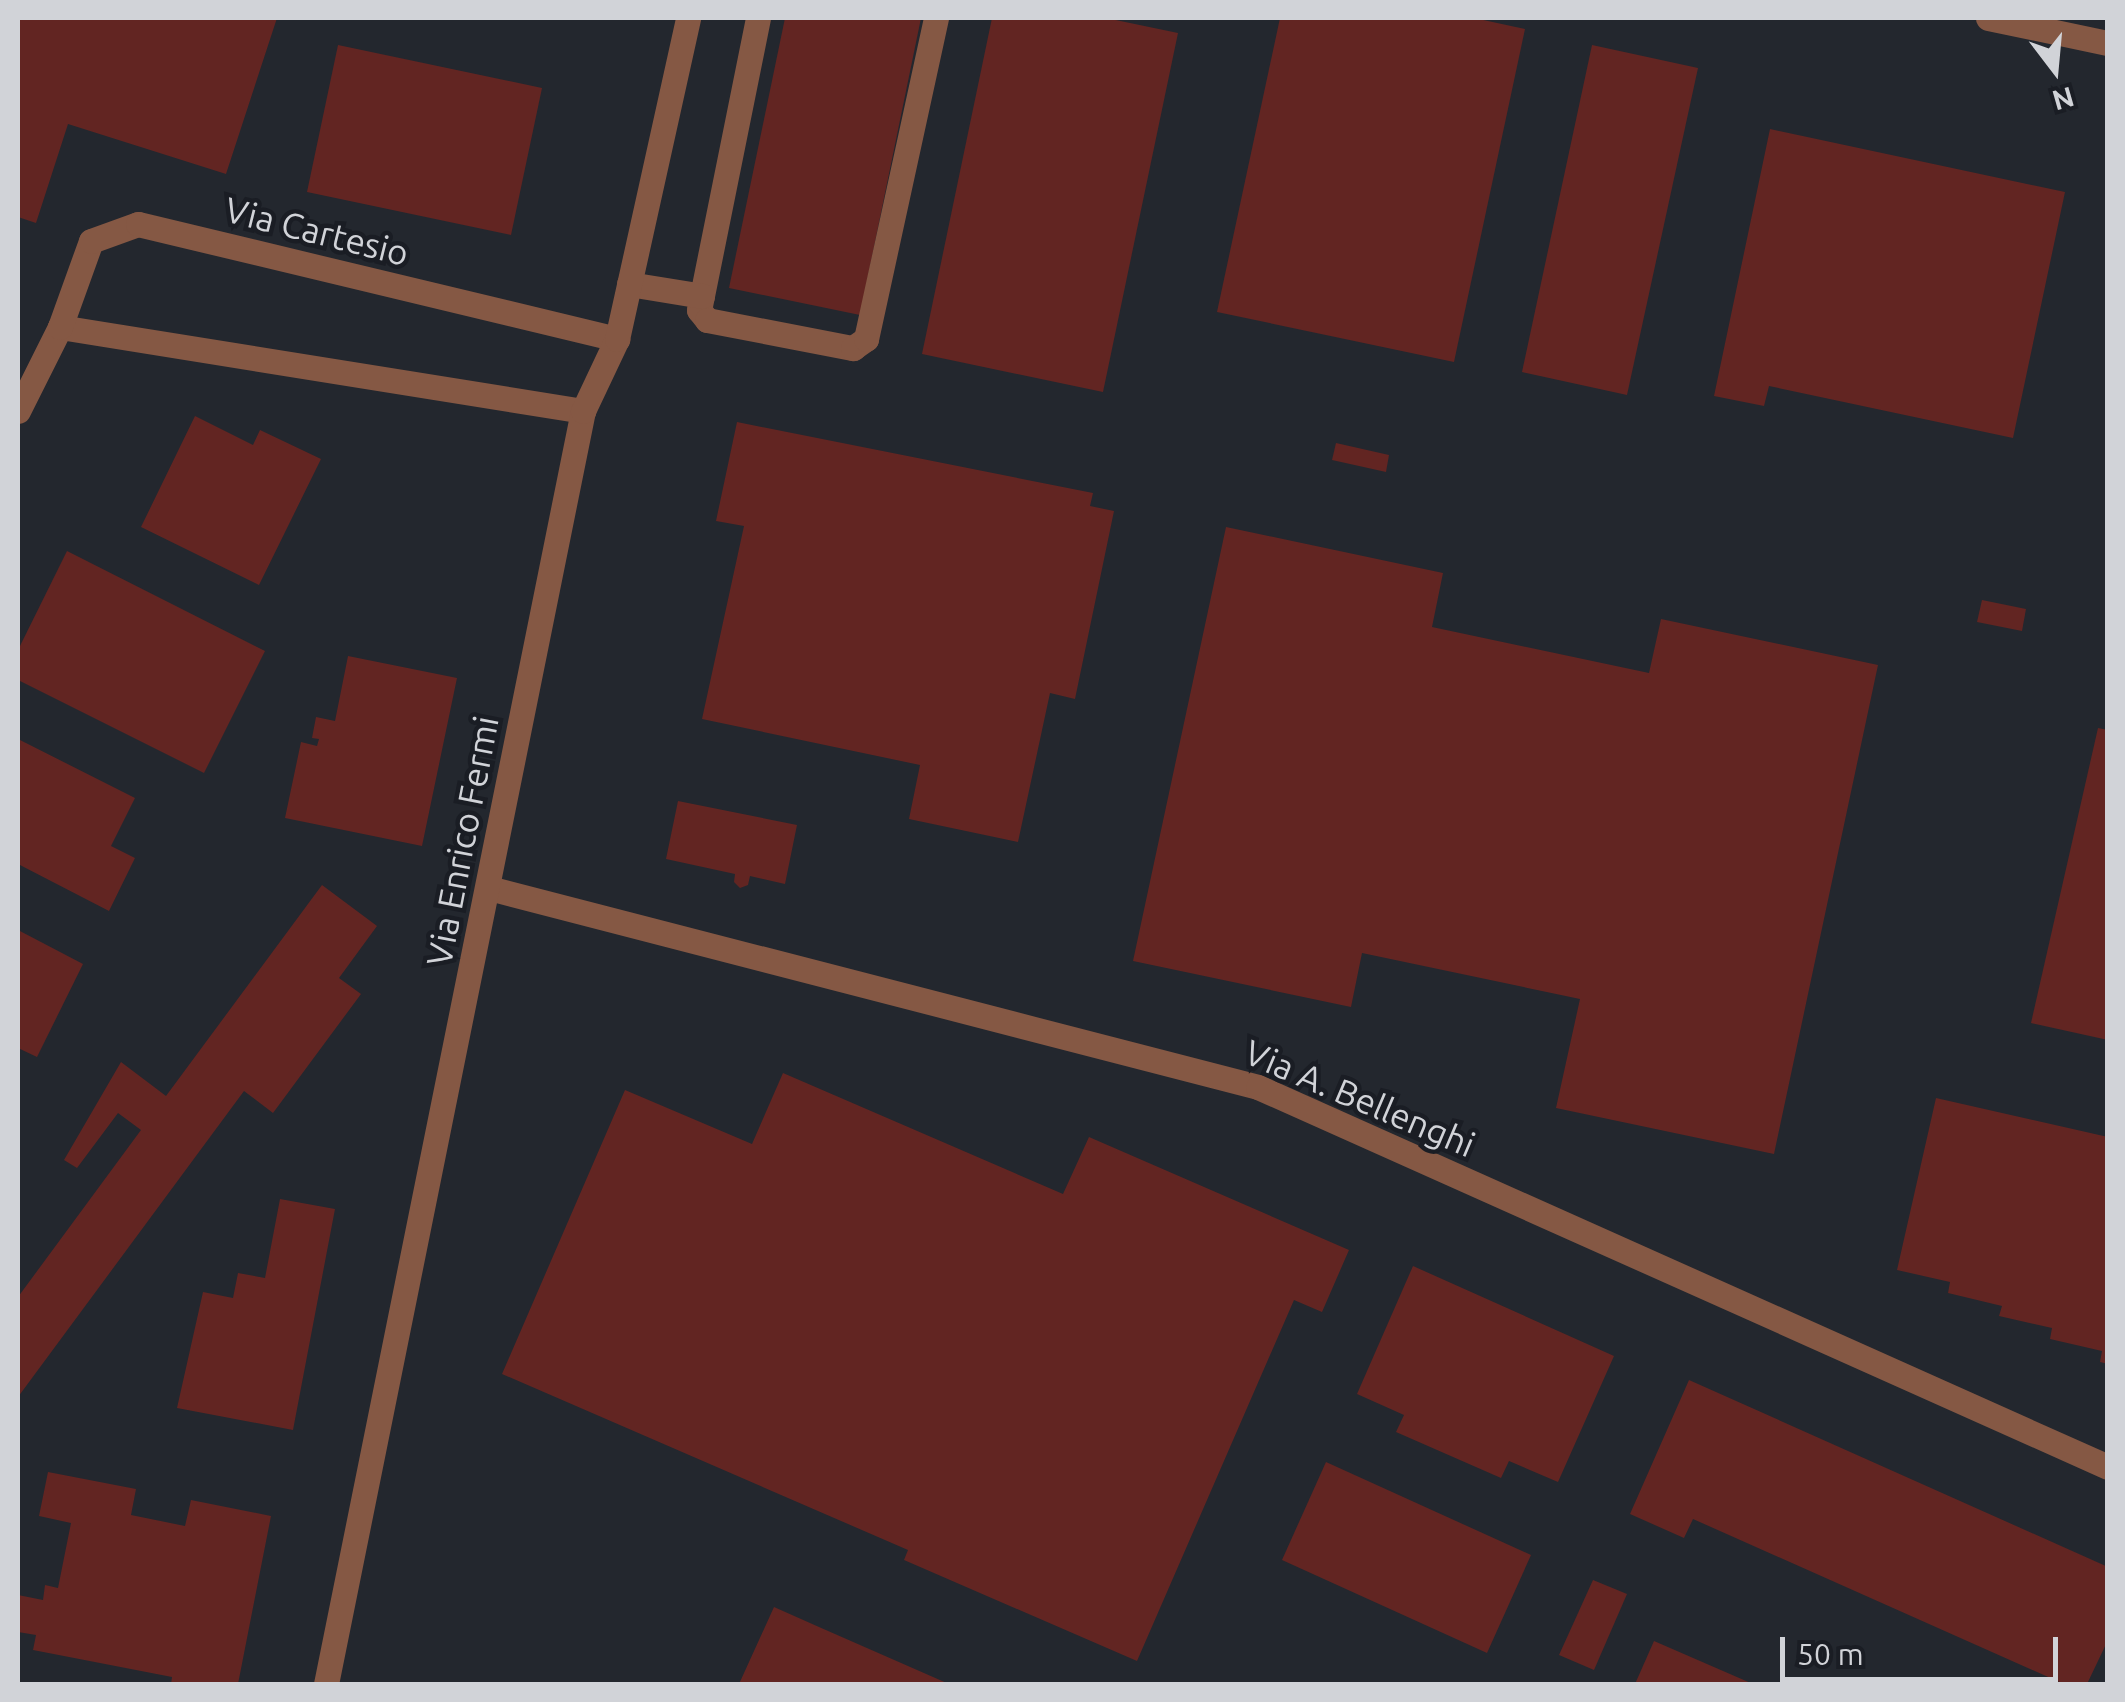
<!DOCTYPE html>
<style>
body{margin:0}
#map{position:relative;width:2125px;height:1702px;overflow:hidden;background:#23272e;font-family:Ubuntu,sans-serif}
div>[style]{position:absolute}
.building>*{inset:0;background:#622522}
.minor>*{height:25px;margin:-12.5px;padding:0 12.5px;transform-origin:12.5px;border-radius:12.5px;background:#855844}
span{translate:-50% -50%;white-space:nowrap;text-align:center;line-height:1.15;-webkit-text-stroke:9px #1a1d24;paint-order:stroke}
.street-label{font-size:35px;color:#d1d3d8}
.frame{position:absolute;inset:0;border:20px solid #d1d3d8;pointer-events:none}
.north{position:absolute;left:2005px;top:20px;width:100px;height:100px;-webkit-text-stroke:8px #1a1d24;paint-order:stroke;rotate:164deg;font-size:28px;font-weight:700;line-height:40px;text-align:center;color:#d1d3d8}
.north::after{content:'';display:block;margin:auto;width:35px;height:45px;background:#d1d3d8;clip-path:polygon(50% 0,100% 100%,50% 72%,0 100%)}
.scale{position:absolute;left:1780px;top:1637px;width:278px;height:45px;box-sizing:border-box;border:5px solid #d1d3d8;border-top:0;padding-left:12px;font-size:30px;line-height:35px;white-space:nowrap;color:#d1d3d8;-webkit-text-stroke:8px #1a1d24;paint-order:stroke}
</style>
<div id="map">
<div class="building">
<i style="clip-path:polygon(18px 18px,277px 18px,226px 174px,68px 124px,36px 223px,18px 217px)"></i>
<i style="clip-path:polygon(785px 18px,921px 18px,860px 315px,729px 288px)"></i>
<i style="clip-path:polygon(992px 18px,1106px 18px,1178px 33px,1103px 392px,922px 354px)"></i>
<i style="clip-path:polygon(1280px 18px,1474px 18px,1525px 29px,1454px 362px,1217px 312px)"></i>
<i style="clip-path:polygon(338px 45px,542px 88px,511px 235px,307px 192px)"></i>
<i style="clip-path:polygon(1592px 45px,1698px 68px,1627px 395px,1522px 372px)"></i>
<i style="clip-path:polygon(1770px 129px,2065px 192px,2013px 438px,1769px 386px,1764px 406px,1714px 396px)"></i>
<i style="clip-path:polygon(195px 416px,253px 445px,260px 430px,321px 459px,259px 585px,141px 527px)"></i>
<i style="clip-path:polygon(737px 422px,1093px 493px,1090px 506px,1114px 511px,1075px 699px,1050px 693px,1018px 842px,909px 819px,920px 765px,702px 719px,744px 526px,716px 521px)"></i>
<i style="clip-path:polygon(1336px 443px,1389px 455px,1386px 472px,1332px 460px)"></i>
<i style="clip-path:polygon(1226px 527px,1443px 573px,1432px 627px,1649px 673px,1661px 619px,1878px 665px,1774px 1154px,1556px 1108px,1580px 999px,1362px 953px,1351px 1007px,1133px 961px)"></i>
<i style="clip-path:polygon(67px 551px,265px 651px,204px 773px,18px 680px,18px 650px)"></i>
<i style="clip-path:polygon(1982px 600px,2026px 609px,2022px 631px,1977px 622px)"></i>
<i style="clip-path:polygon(348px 656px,457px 678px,422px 846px,285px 818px,301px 742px,317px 746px,319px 739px,312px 738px,316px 717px,335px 721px)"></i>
<i style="clip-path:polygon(2098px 728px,2108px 730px,2108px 1040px,2031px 1023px)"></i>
<i style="clip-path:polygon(18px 739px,135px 798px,111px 846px,135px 858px,109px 911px,18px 864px)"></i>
<i style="clip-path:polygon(678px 801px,797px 825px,785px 884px,750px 876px,748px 885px,740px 888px,734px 882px,735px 874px,666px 859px)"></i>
<i style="clip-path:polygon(322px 885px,377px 926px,339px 978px,361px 994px,273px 1113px,244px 1091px,18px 1397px,18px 1297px,141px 1130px,118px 1113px,77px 1168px,64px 1160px,121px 1062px,166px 1096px)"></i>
<i style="clip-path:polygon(18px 930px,83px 964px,37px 1057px,18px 1048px)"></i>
<i style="clip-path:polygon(783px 1073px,1063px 1194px,1089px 1137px,1349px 1250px,1322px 1312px,1294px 1300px,1137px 1661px,904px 1560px,908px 1550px,502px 1374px,625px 1090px,752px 1144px)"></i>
<i style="clip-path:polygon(1936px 1098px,2108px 1137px,2108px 1364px,2100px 1362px,2102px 1351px,2050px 1339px,2052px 1328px,1999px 1316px,2002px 1306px,1948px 1293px,1950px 1282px,1897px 1270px)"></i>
<i style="clip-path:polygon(280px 1199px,335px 1209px,293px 1430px,177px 1408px,203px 1292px,233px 1298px,238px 1273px,265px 1278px)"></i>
<i style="clip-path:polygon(1413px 1266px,1614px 1356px,1558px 1482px,1509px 1461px,1501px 1478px,1396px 1432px,1404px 1415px,1357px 1394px)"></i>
<i style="clip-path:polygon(1689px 1380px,2108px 1567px,2108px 1640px,2087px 1684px,2064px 1684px,1693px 1519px,1684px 1538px,1630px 1514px)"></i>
<i style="clip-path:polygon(1326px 1462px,1531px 1555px,1487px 1653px,1282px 1560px)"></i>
<i style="clip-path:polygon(48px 1472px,136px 1489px,131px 1515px,185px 1526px,191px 1500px,271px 1516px,238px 1684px,171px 1684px,172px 1677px,33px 1650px,36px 1635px,18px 1632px,18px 1595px,43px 1600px,45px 1585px,58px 1588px,71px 1523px,39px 1516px)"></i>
<i style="clip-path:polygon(1593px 1580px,1627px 1594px,1594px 1670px,1559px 1655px)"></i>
<i style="clip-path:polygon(774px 1607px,819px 1627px,949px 1684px,739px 1684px)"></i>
<i style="clip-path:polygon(1654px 1641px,1753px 1684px,1635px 1684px)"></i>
</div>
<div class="minor">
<i style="left:758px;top:18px;width:298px;rotate:101.4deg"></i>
<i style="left:699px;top:310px;width:13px;rotate:51deg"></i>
<i style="left:707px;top:320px;width:149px;rotate:10.9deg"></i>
<i style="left:853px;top:348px;width:16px;rotate:-35deg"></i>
<i style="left:866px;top:339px;width:329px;rotate:-77.7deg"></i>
<i style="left:1988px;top:18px;width:123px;rotate:11.8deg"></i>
<i style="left:629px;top:284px;width:74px;rotate:9.3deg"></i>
<i style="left:60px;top:327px;width:530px;rotate:9.12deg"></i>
<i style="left:18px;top:411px;width:94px;rotate:-63.4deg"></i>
<i style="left:60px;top:327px;width:91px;rotate:-70.2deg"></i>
<i style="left:91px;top:241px;width:50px;rotate:-19.9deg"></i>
<i style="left:138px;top:224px;width:493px;rotate:13.5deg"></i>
<i style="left:489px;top:888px;width:794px;rotate:14.51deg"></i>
<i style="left:1258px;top:1087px;width:931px;rotate:24.09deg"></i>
<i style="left:326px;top:1684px;width:1299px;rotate:-78.59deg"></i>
<i style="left:583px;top:411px;width:80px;rotate:-64.7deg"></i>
<i style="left:617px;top:339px;width:329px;rotate:-77.5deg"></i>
</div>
<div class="street-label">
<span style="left:317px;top:231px;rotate:14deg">Via Cartesio</span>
<span style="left:462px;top:841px;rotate:-79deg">Via Enrico Fermi</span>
<span style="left:1360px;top:1098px;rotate:23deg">Via A. Bellenghi</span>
</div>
<div class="frame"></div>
<div class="north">N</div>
<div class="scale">50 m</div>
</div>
